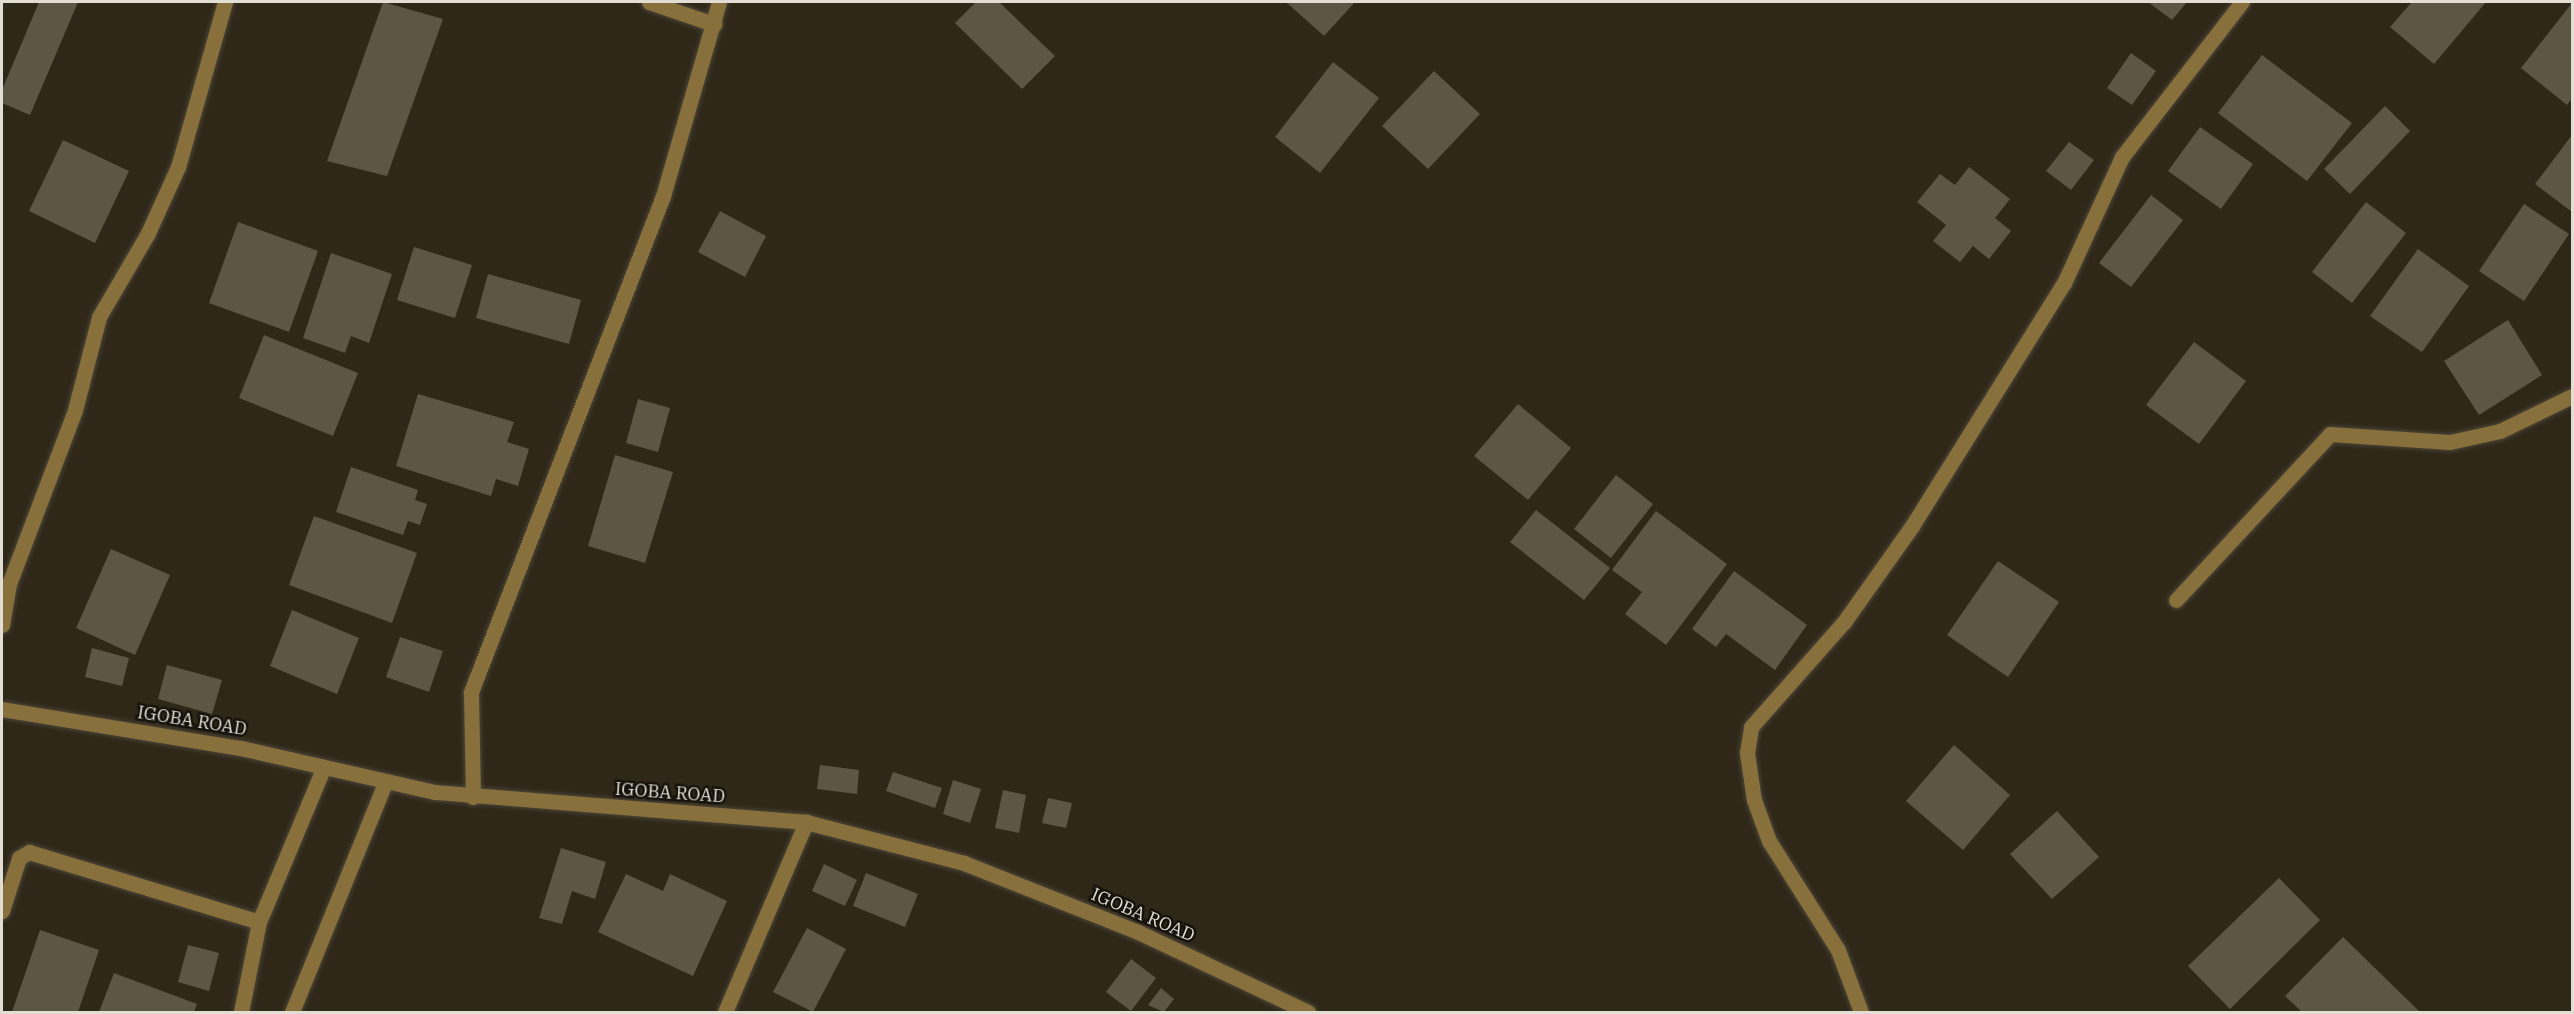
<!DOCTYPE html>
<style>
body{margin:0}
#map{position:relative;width:2574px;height:1014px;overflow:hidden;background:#2f2819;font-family:"IBM Plex Serif",serif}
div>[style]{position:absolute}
.building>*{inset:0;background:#5e5645}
.roads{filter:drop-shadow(0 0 2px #4c4537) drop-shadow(0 0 2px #4c4537)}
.minor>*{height:15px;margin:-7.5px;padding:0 7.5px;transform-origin:7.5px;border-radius:7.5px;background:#87703c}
span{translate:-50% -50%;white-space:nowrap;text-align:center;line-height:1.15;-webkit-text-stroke:5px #15120b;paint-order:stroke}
.street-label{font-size:18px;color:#e3ded4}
.frame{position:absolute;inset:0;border:3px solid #e3ded4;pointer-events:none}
</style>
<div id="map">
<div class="building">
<i style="clip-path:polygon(39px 2px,78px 2px,30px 115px,2px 103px,2px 90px)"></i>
<i style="clip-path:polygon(383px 2px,443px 19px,387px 176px,327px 161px)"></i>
<i style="clip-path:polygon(976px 2px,999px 2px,1055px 56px,1022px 89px,955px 23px)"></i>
<i style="clip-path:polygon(1286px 2px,1355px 2px,1324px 36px)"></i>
<i style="clip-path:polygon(2148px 2px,2187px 2px,2172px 20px)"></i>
<i style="clip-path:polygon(2412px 2px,2486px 2px,2434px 64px,2390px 27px)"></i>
<i style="clip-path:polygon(2572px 3px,2572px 98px,2567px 105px,2521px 68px)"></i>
<i style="clip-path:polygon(2131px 53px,2156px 71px,2132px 105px,2107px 88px)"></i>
<i style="clip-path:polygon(2262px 55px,2352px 123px,2307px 181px,2218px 113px)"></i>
<i style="clip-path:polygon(1333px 62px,1379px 98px,1320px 173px,1275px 137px)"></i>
<i style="clip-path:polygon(1434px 71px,1480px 114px,1428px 169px,1382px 126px)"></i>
<i style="clip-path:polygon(2385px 106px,2410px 131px,2350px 194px,2324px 169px)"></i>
<i style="clip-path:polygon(2200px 127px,2253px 164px,2221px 209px,2168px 171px)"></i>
<i style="clip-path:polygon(2572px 135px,2572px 212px,2535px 184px)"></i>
<i style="clip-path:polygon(63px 140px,129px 171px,95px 243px,29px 211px)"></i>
<i style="clip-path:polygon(2069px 142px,2094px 160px,2071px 190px,2046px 171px)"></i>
<i style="clip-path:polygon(1969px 167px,2010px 199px,1995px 218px,2011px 231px,1989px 259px,1973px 246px,1960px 262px,1933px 241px,1946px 225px,1917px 202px,1940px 174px,1955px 185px)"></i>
<i style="clip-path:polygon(2151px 195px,2183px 220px,2131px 287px,2099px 263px)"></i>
<i style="clip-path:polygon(2366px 202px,2406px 233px,2352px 303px,2312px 272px)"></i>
<i style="clip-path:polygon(2524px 204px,2569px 234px,2524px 301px,2479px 271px)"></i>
<i style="clip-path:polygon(720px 211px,766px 236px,745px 277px,698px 252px)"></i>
<i style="clip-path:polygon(238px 222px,318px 251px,289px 332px,209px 303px)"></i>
<i style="clip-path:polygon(414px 247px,472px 265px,455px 318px,397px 300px)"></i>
<i style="clip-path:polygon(2418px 249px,2469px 286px,2422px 352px,2370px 316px)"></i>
<i style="clip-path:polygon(331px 253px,392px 274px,369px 343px,351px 336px,345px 353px,303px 338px)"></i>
<i style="clip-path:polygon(488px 274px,581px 300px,569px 344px,476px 318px)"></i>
<i style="clip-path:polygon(2508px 320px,2542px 375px,2479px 415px,2444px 361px)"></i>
<i style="clip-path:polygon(264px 335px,358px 373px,333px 436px,239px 398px)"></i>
<i style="clip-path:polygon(2194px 342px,2246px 381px,2199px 444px,2146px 405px)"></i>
<i style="clip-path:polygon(418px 394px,514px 422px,507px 442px,529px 449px,518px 486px,496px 479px,491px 496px,396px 466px)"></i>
<i style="clip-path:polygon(638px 399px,670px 408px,658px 452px,626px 443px)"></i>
<i style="clip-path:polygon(1518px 404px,1571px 448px,1528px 500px,1474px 456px)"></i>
<i style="clip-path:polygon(615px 455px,673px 472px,645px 563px,588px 546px)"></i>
<i style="clip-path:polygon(351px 467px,418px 490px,415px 500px,427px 504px,420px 525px,408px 521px,403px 535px,336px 512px)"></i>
<i style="clip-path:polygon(1616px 475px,1653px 504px,1611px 558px,1574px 529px)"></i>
<i style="clip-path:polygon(1536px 510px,1610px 568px,1584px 600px,1510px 542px)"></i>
<i style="clip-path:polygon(1656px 511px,1727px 564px,1666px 645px,1625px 614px,1642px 592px,1612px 570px)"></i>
<i style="clip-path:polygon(314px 516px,417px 553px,392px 623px,289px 585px)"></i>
<i style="clip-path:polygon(111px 549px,170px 575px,135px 655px,76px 628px)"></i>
<i style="clip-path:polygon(1998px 561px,2059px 602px,2008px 677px,1947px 635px)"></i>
<i style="clip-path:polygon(1734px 571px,1807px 625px,1775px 670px,1726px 634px,1716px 647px,1692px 629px)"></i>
<i style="clip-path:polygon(292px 610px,359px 638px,337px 694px,270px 666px)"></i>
<i style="clip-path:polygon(400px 637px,443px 651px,429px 692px,386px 677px)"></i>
<i style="clip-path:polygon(92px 648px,129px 658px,122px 686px,85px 677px)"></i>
<i style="clip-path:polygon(167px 665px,222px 680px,212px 714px,158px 699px)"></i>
<i style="clip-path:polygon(1954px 745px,2010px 795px,1963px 850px,1906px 801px)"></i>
<i style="clip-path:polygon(820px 765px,859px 770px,857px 794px,817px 789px)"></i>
<i style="clip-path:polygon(893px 772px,942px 788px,935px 808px,886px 791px)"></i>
<i style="clip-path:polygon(953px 780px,981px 789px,970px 823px,943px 814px)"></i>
<i style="clip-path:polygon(1003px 790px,1026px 795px,1019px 833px,995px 828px)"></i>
<i style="clip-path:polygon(1048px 798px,1072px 803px,1066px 828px,1042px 823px)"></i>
<i style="clip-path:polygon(2057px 811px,2099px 857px,2052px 899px,2010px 854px)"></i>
<i style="clip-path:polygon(561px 848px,606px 862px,595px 899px,572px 891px,562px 924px,539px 918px)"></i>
<i style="clip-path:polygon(824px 864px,857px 880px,845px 906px,812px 891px)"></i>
<i style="clip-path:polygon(866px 873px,918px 894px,905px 927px,853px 906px)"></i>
<i style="clip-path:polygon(626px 874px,663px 891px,670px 874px,727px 901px,693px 976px,598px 932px)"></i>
<i style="clip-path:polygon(2279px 878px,2320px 920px,2230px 1009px,2188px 966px)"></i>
<i style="clip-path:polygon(807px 928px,846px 949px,813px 1012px,773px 992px)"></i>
<i style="clip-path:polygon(40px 930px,99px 950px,78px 1012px,12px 1012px)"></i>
<i style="clip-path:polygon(2343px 937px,2420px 1012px,2302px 1012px,2285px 996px)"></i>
<i style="clip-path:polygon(188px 945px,219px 953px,209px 991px,178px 982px)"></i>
<i style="clip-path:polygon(1131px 959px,1156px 978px,1131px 1011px,1106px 992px)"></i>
<i style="clip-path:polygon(114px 973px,197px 1004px,194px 1012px,99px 1012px)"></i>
<i style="clip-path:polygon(1161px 988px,1174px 999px,1164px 1012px,1148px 1005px)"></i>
</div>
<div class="roads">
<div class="minor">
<i style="left:649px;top:2px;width:69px;rotate:18.7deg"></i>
<i style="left:2176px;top:600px;width:226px;rotate:-47.1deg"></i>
<i style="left:2330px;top:434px;width:120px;rotate:3.8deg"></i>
<i style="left:2450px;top:442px;width:51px;rotate:-12.4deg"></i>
<i style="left:2500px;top:431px;width:80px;rotate:-25.9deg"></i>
<i style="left:2px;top:625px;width:42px;rotate:-80.3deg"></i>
<i style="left:9px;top:584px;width:186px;rotate:-69.2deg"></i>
<i style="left:75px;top:410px;width:96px;rotate:-75.5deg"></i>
<i style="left:99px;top:317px;width:97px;rotate:-59.7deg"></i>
<i style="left:148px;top:233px;width:72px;rotate:-65.6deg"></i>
<i style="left:178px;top:167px;width:172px;rotate:-74.1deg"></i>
<i style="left:2px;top:709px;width:242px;rotate:9.3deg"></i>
<i style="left:241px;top:748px;width:199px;rotate:12.8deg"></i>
<i style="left:435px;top:792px;width:372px;rotate:4.6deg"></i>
<i style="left:806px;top:822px;width:163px;rotate:14.5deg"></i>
<i style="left:964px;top:863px;width:187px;rotate:21.6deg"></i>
<i style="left:1138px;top:932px;width:188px;rotate:25.2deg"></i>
<i style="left:473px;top:797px;width:105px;rotate:-91.1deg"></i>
<i style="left:471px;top:692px;width:532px;rotate:-68.84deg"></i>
<i style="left:663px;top:196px;width:202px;rotate:-73.9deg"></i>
<i style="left:2px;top:911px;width:56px;rotate:-72.2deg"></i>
<i style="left:19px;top:858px;width:12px;rotate:-31deg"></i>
<i style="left:29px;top:852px;width:240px;rotate:16.9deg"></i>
<i style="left:241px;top:1012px;width:92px;rotate:-78.7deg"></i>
<i style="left:259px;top:922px;width:166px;rotate:-67.3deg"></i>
<i style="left:292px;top:1012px;width:245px;rotate:-67.9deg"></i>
<i style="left:725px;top:1012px;width:207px;rotate:-66.9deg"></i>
<i style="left:1861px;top:1012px;width:66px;rotate:-110.4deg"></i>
<i style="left:1838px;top:950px;width:129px;rotate:-122.3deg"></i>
<i style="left:1769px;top:841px;width:44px;rotate:-110.1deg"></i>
<i style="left:1754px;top:800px;width:48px;rotate:-98.5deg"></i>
<i style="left:1747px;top:753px;width:26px;rotate:-81deg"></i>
<i style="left:1751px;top:727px;width:140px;rotate:-48.5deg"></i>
<i style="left:1844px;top:622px;width:118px;rotate:-54.7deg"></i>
<i style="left:1912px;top:526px;width:287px;rotate:-58deg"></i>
<i style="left:2064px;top:283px;width:139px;rotate:-65.3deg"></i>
<i style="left:2122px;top:157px;width:196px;rotate:-52.3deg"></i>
</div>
</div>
<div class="street-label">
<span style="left:192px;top:721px;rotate:9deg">IGOBA ROAD</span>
<span style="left:670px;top:793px;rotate:4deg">IGOBA ROAD</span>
<span style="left:1143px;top:915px;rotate:23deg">IGOBA ROAD</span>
</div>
<div class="frame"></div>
</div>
